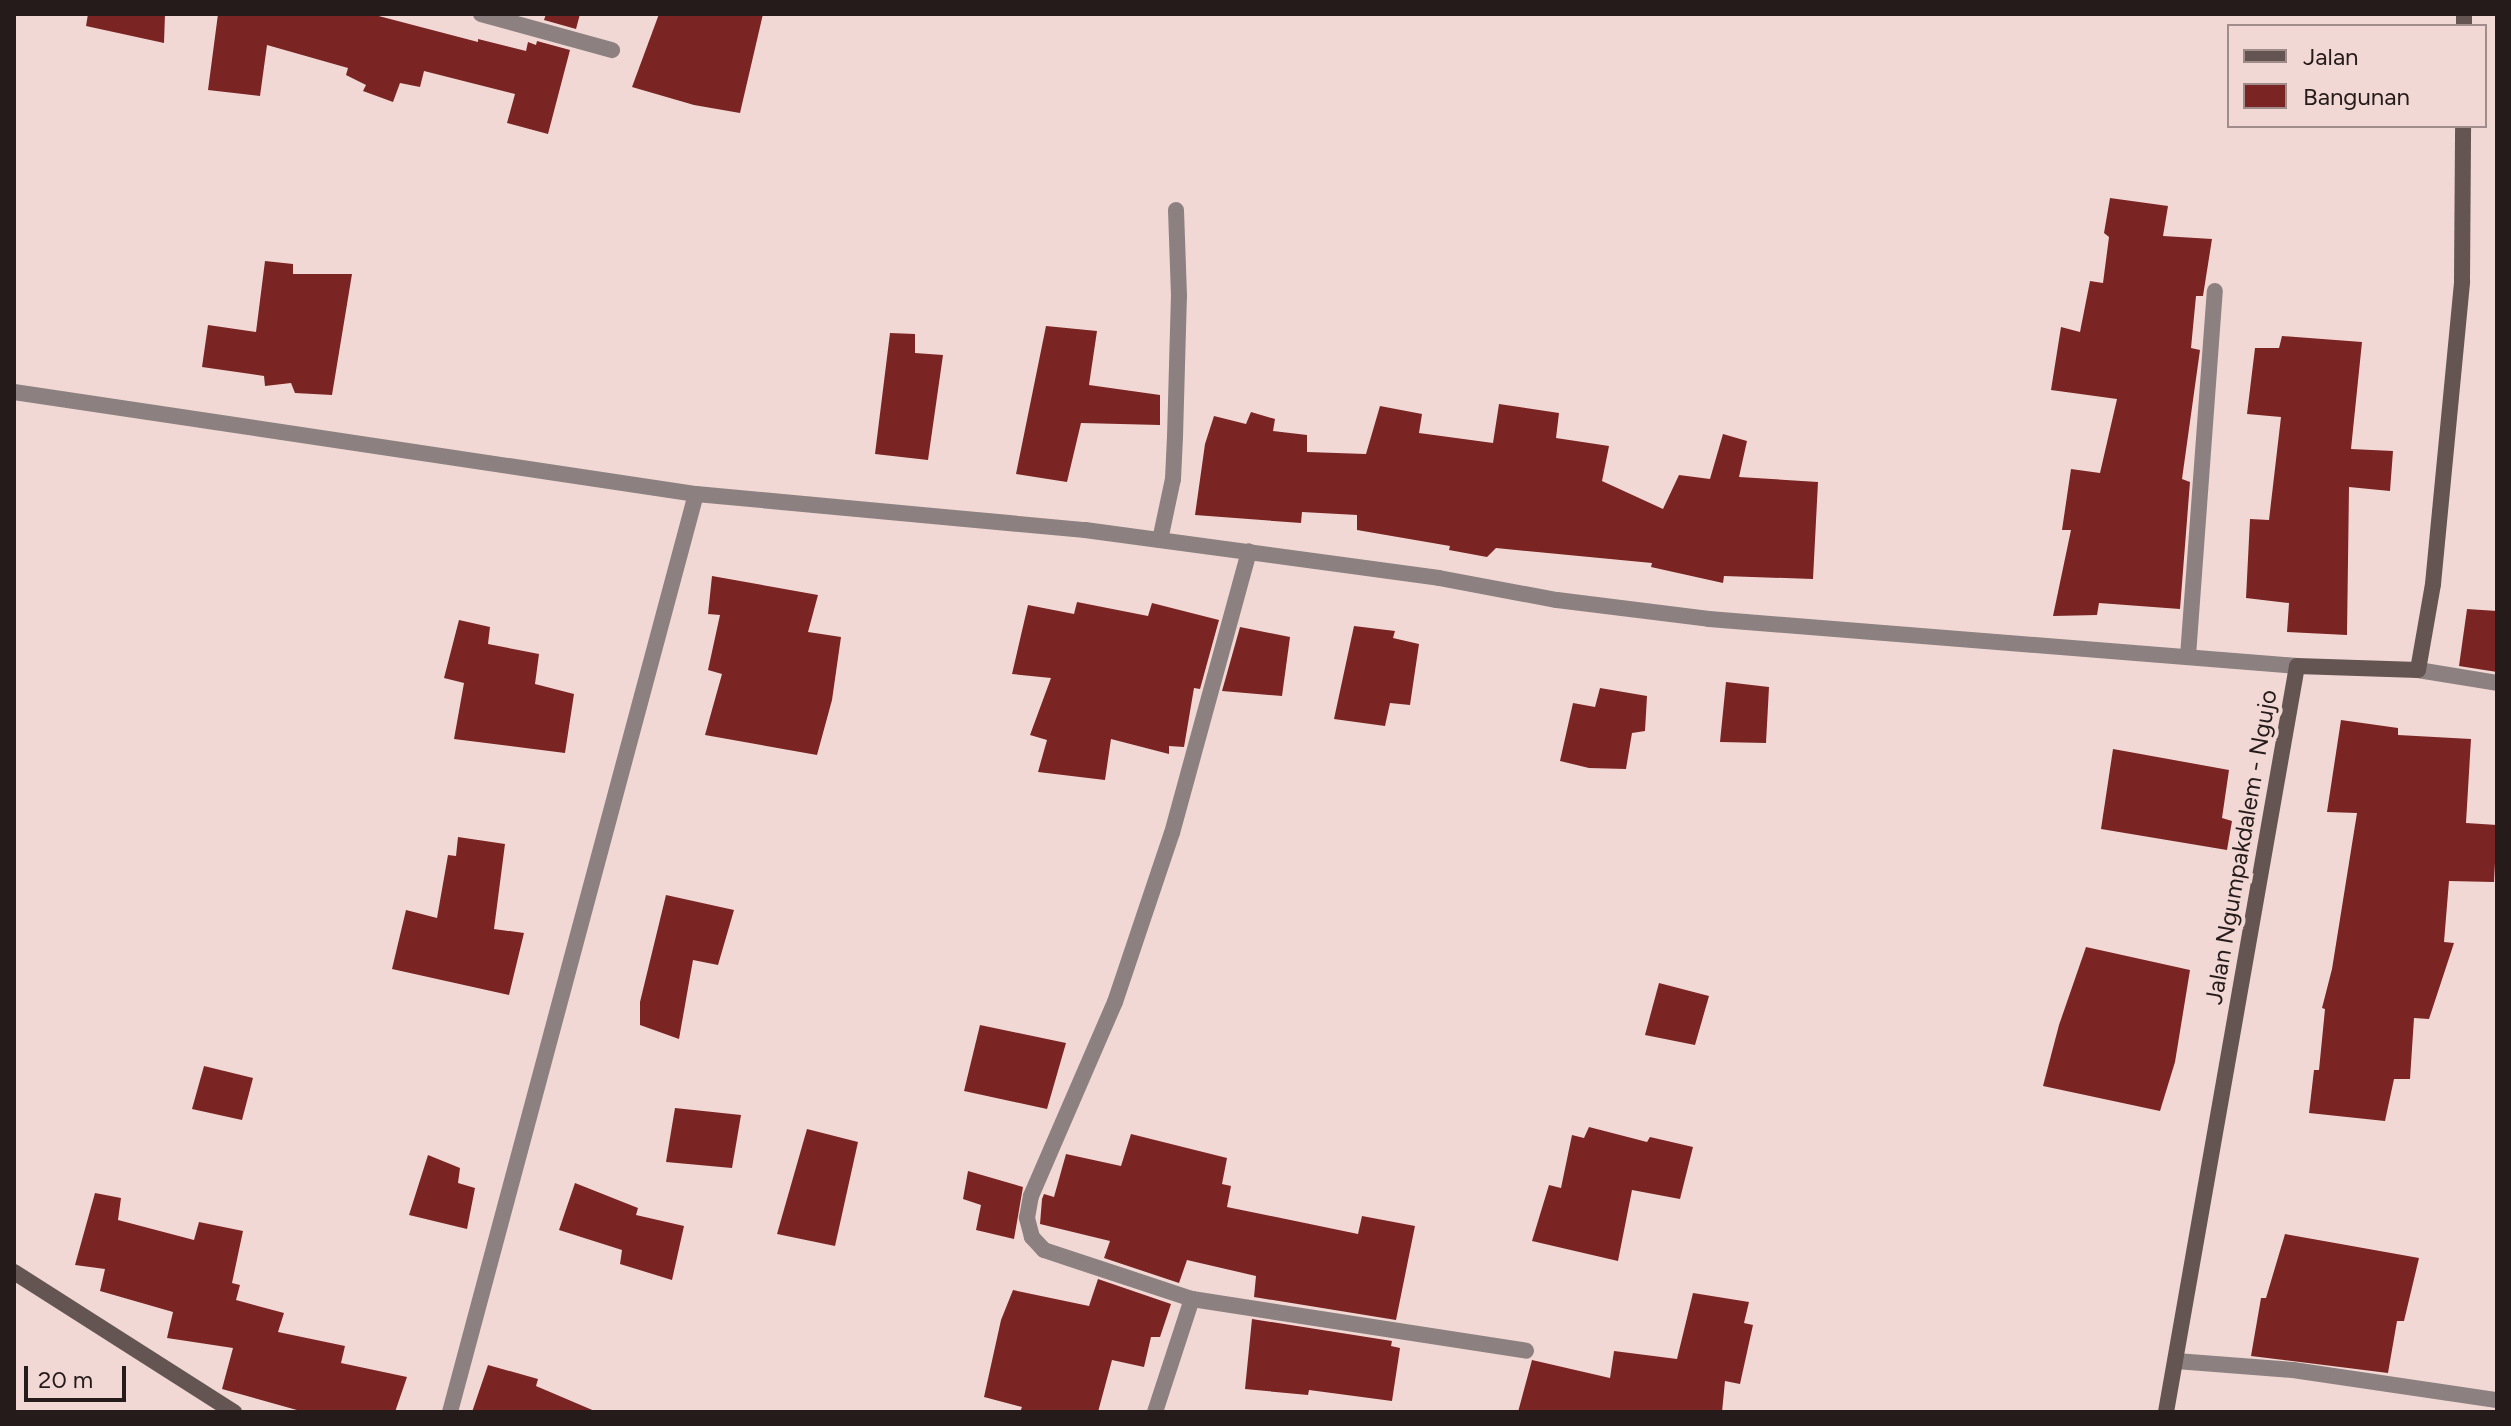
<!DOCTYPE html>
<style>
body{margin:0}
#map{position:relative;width:2511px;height:1426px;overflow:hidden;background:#f2d8d5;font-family:Figtree,sans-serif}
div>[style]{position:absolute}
.building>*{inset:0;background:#7a2523}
.lane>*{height:16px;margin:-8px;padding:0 8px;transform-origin:8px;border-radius:8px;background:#8c8180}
.street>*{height:16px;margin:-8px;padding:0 8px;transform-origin:8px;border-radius:8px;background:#8c8180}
.secondary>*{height:16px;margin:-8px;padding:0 8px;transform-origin:8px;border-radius:8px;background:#645553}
span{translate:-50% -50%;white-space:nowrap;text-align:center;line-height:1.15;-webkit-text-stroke:8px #f2d8d5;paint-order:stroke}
.street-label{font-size:24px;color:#241b1a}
.frame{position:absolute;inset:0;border:16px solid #241b1a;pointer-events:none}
.legend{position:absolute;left:2227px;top:24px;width:260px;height:104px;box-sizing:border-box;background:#f2d8d5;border:2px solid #a08c8a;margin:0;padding:10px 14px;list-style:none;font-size:24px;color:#241b1a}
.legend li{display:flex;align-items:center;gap:16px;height:40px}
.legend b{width:40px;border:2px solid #a08c8a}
.scale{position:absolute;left:24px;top:1366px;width:102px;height:36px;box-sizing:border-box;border:4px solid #241b1a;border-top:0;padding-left:10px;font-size:24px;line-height:28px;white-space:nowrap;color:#241b1a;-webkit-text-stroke:6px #f2d8d5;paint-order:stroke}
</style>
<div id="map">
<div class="building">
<i style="clip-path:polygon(88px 14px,165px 14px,164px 43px,86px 26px)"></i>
<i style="clip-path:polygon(218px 14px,371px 14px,478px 42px,478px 39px,526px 51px,528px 42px,536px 45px,537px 41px,570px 50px,548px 134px,507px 123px,515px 94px,424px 71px,420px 87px,400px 83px,393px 102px,363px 91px,366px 85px,346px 75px,348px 68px,267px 45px,260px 96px,208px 90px)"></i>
<i style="clip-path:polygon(546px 14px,580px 14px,576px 29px,544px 20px)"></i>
<i style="clip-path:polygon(659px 14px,763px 14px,740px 113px,694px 105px,632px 87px)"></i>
<i style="clip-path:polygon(2110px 198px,2168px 206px,2163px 236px,2212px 239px,2203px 296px,2196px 296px,2191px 348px,2200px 350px,2182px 479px,2190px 482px,2180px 609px,2099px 603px,2097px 615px,2053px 616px,2071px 530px,2062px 530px,2071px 469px,2100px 473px,2117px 399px,2051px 390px,2061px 327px,2080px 332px,2090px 281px,2103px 283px,2109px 237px,2104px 233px)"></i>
<i style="clip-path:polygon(265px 261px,293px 264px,293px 274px,352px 274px,332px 395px,295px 393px,291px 383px,265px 386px,264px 376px,202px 367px,208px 325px,256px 332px)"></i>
<i style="clip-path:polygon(1046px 326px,1097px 331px,1089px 385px,1160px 395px,1160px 425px,1081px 423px,1067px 482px,1016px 474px)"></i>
<i style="clip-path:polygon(890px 333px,915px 334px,915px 353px,943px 355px,928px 460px,875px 454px)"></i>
<i style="clip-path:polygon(2282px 336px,2362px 342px,2351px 449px,2393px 451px,2390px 491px,2349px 487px,2347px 635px,2287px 632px,2289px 603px,2246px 598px,2250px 519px,2269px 520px,2281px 417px,2247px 414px,2255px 348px,2279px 348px)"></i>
<i style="clip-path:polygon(1499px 404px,1559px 413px,1556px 438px,1609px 446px,1602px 481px,1663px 509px,1679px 475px,1710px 479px,1723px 434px,1747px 441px,1739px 477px,1818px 482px,1813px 579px,1724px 576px,1723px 583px,1651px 567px,1652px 563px,1496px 548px,1487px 557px,1449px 550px,1450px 546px,1357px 530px,1357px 515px,1302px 512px,1301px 523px,1195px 515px,1205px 444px,1214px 416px,1246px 424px,1251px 412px,1275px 419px,1273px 431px,1307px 435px,1307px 452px,1366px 454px,1380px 406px,1422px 414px,1419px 433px,1493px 443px)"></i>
<i style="clip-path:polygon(712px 576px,818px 595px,808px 632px,841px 637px,832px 700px,817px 755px,705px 735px,722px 674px,708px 670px,720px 615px,708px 614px)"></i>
<i style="clip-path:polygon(1077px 602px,1148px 616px,1152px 603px,1219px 620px,1200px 689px,1194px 688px,1184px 747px,1169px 746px,1169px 754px,1111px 739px,1105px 780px,1038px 772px,1047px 740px,1030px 735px,1051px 678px,1012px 674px,1028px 605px,1074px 614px)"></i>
<i style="clip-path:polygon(2467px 609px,2497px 611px,2497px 672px,2459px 666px)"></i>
<i style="clip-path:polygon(459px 620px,490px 627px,488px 644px,539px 654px,535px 684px,574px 694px,565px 753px,454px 739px,464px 683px,444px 678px)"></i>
<i style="clip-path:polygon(1354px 626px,1395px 631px,1393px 638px,1419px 644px,1410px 705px,1390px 703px,1385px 726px,1334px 719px)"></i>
<i style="clip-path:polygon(1240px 627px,1290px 637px,1282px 696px,1222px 691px)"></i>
<i style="clip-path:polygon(1726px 682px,1769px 687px,1766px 743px,1720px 742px)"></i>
<i style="clip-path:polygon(1600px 688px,1647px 696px,1645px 731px,1632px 733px,1626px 769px,1589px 768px,1560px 761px,1573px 703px,1595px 707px)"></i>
<i style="clip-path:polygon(2341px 720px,2398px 728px,2398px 735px,2471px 739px,2466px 823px,2497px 825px,2494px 882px,2449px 881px,2444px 942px,2454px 943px,2429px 1019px,2414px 1018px,2410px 1079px,2394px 1079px,2385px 1121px,2309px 1113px,2314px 1070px,2319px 1070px,2325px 1009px,2322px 1008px,2332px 969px,2357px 813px,2327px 812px)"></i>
<i style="clip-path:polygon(2113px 749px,2229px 770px,2222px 818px,2232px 821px,2227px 850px,2101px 829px)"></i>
<i style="clip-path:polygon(458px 837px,505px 844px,494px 929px,524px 933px,509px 995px,392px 969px,406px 910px,437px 918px,448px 855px,456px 856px)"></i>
<i style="clip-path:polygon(666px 895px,734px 910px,718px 965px,693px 960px,679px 1039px,640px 1025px,640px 1002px)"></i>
<i style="clip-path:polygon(2086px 947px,2190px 970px,2175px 1062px,2160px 1111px,2043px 1086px,2059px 1025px)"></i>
<i style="clip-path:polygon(1659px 983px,1709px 996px,1695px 1045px,1645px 1035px)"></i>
<i style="clip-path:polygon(980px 1025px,1066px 1043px,1047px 1109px,964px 1091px)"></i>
<i style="clip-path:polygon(204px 1066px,253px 1078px,242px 1120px,192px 1109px)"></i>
<i style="clip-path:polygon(675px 1108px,741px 1115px,732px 1168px,666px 1162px)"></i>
<i style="clip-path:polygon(1589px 1127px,1647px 1142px,1650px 1137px,1693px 1147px,1680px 1199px,1632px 1190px,1618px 1261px,1532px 1241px,1549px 1185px,1561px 1188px,1572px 1135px,1584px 1138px)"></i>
<i style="clip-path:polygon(807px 1129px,858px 1142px,835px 1246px,777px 1234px)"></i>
<i style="clip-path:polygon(1131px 1134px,1227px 1158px,1222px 1184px,1231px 1186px,1227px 1207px,1358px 1234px,1362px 1216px,1415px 1226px,1396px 1320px,1254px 1297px,1256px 1276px,1187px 1260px,1179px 1283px,1104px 1258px,1110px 1241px,1040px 1224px,1042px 1199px,1044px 1194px,1054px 1197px,1066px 1154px,1121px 1166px)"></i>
<i style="clip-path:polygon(428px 1155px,460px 1168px,458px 1183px,475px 1188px,467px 1229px,409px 1215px)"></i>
<i style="clip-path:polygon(968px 1171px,1023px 1187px,1014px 1239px,976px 1230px,981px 1205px,963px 1199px)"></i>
<i style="clip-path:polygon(575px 1183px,638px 1208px,636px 1215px,684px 1226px,672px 1280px,620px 1264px,622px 1250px,559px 1230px)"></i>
<i style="clip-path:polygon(95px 1193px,121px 1198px,118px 1220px,194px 1240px,199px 1222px,243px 1231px,232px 1283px,240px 1285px,236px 1300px,284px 1313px,278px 1332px,345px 1346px,341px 1363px,407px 1377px,395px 1412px,304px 1412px,222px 1389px,233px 1348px,167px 1338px,173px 1312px,100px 1291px,105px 1269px,75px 1265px)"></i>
<i style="clip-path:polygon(2285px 1234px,2419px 1258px,2404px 1321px,2397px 1321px,2388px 1373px,2251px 1356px,2261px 1298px,2266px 1298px)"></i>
<i style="clip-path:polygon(1098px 1279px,1171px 1304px,1160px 1337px,1151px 1337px,1144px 1367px,1112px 1360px,1098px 1412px,1020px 1412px,1022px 1407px,984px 1397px,1001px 1320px,1013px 1290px,1089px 1306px)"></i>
<i style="clip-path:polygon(1693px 1293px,1749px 1302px,1744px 1323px,1753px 1325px,1740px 1384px,1725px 1381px,1722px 1412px,1518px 1412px,1532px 1360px,1610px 1378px,1614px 1351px,1677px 1359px)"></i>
<i style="clip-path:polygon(1252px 1319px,1392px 1341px,1391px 1346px,1400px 1348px,1392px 1401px,1309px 1390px,1308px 1395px,1245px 1389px)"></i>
<i style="clip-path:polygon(488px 1365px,538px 1379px,536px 1386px,597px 1412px,472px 1412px)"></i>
</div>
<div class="lane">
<i style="left:1160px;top:540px;width:62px;rotate:-78deg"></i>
<i style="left:1173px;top:479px;width:42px;rotate:-87.3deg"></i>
<i style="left:1175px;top:437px;width:141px;rotate:-88.4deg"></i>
<i style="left:1179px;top:296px;width:86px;rotate:-92deg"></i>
</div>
<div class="street">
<i style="left:481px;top:14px;width:136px;rotate:15.4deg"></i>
<i style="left:14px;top:392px;width:690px;rotate:8.51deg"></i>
<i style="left:696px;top:494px;width:391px;rotate:5.3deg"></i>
<i style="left:1085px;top:530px;width:357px;rotate:7.7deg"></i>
<i style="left:1439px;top:578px;width:120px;rotate:10.6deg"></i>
<i style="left:1557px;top:600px;width:153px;rotate:7.1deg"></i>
<i style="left:1709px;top:619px;width:590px;rotate:4.57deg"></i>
<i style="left:2188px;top:656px;width:366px;rotate:-85.8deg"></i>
<i style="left:2418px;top:670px;width:80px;rotate:9.3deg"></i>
<i style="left:1192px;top:1299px;width:338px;rotate:8.8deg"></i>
<i style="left:2176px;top:1361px;width:117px;rotate:4.4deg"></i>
<i style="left:2293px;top:1370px;width:206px;rotate:8.4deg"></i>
<i style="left:450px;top:1412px;width:950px;rotate:-75deg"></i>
<i style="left:1155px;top:1412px;width:119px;rotate:-71.9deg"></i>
<i style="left:1192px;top:1299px;width:156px;rotate:-161.7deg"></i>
<i style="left:1044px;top:1250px;width:18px;rotate:-133deg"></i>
<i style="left:1032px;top:1237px;width:20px;rotate:-105deg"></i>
<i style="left:1027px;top:1218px;width:22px;rotate:-80deg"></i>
<i style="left:1031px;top:1196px;width:211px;rotate:-66.6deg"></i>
<i style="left:1115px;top:1002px;width:178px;rotate:-71.4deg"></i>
<i style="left:1172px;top:833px;width:292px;rotate:-74.7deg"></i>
</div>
<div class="secondary">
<i style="left:2464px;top:26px;width:12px;rotate:-90deg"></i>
<i style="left:14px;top:1272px;width:261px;rotate:32.5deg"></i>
<i style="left:2166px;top:1412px;width:757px;rotate:-80.04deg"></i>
<i style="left:2297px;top:666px;width:121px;rotate:1.9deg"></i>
<i style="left:2418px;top:670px;width:87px;rotate:-80.1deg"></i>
<i style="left:2433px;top:584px;width:304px;rotate:-84.5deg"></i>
<i style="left:2462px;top:281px;width:155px;rotate:-89.6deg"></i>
</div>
<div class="street-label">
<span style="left:2241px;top:847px;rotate:-80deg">Jalan Ngumpakdalem - Ngujo</span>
</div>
<div class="frame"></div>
<ul class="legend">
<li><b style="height:10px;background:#645553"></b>Jalan</li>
<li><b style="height:22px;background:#7a2523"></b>Bangunan</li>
</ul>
<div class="scale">20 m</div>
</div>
